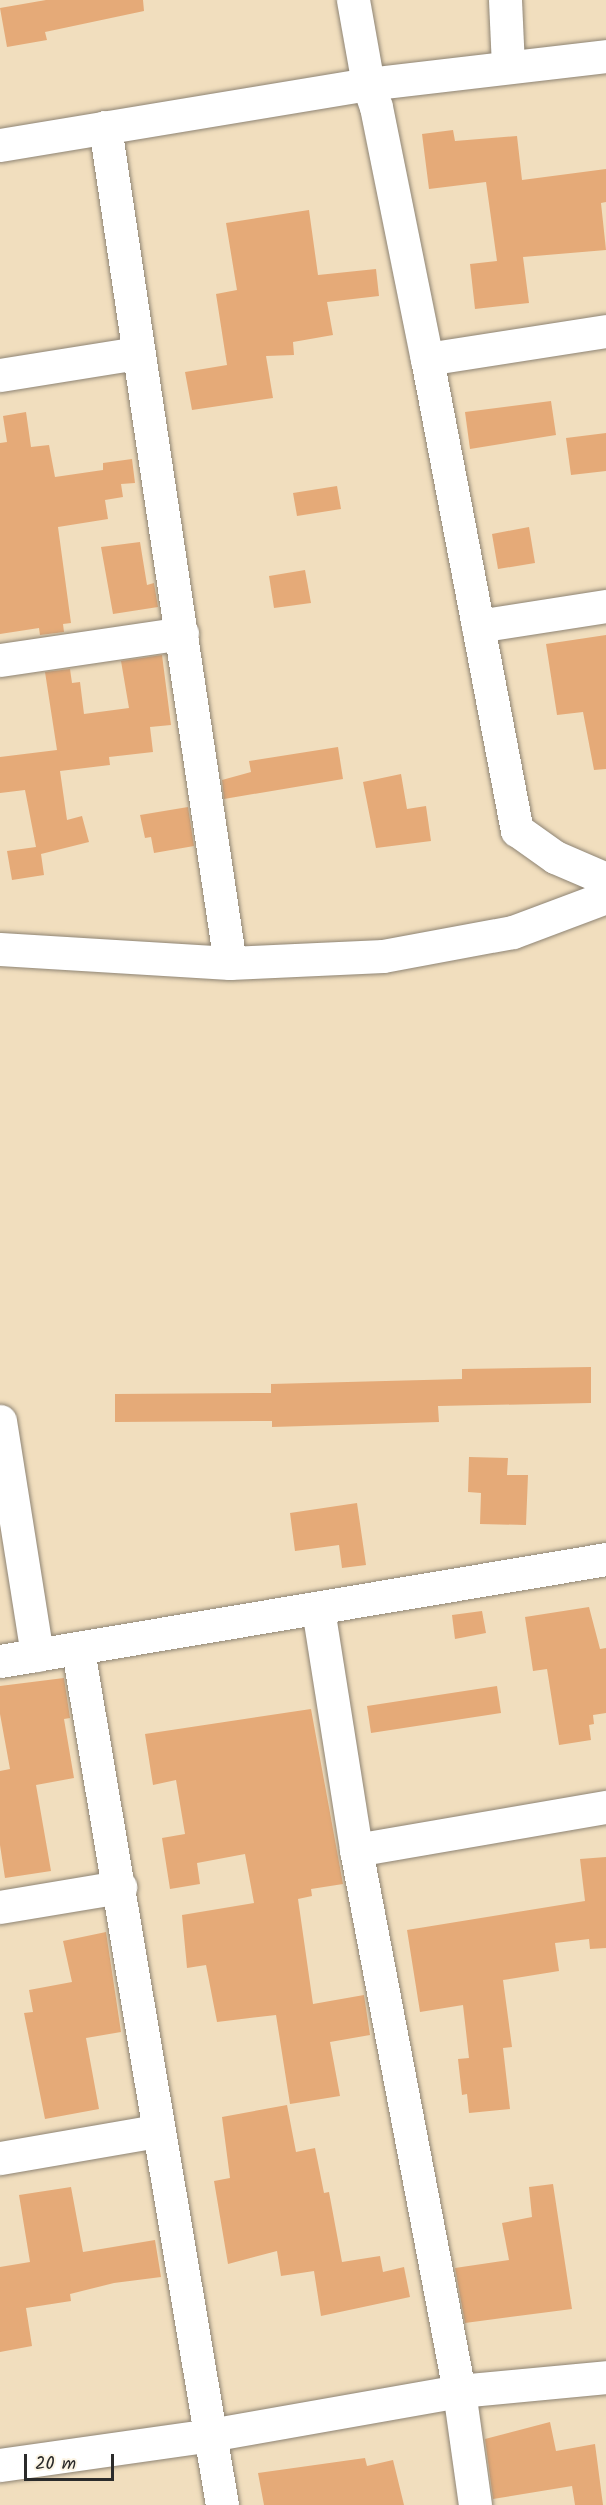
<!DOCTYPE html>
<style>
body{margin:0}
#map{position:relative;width:606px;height:2505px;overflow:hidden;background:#f1debe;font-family:Kalam,sans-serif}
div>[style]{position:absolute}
.building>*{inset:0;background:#e5aa78}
.roads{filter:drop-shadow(0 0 2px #8e8474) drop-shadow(0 0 2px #8e8474)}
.minor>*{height:33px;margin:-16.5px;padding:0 16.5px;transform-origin:16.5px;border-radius:16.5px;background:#fff}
span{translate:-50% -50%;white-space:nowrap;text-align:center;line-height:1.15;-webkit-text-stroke:4.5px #fcf5e5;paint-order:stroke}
.scale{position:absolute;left:24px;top:2454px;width:90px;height:27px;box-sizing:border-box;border:3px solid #2b2b2b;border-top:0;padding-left:8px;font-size:18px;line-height:21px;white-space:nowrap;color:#2b2b2b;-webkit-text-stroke:4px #fcf5e5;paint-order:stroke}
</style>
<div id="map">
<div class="building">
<i style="clip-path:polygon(46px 0,143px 0,144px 11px,45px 32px,47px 40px,7px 47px,0 8px)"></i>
<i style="clip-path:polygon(453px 130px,455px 141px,517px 136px,522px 180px,606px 169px,606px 202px,601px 203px,606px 250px,523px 257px,529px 303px,475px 309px,470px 264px,497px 261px,486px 182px,429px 189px,422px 134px)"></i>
<i style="clip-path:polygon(309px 210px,318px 275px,376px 269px,379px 296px,327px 302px,333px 335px,293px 342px,294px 355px,266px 356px,273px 398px,192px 410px,185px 372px,227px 365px,216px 294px,237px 290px,226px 223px)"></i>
<i style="clip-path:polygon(551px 401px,556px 435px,470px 449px,465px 412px)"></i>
<i style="clip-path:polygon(26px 412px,31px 447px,49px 445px,55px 477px,103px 470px,103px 463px,132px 459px,135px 483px,121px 484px,123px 497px,105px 500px,108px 519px,58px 527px,71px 623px,63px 624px,64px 632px,40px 635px,39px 628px,0 634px,0 443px,7px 442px,3px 416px)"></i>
<i style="clip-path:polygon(606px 433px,606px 471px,571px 475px,566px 438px)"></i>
<i style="clip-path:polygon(337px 486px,341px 509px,297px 516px,293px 493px)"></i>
<i style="clip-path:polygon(529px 527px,535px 563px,498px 569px,492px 534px)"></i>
<i style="clip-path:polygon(140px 542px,147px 585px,154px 583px,158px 607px,113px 614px,101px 547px)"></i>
<i style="clip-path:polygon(305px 570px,311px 603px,274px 608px,269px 576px)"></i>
<i style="clip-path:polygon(606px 635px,606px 769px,594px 770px,583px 712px,557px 715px,546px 644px)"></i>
<i style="clip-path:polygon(162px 655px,171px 725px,150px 727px,153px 752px,109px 757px,110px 765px,60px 771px,67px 820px,82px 816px,89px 842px,41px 854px,44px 875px,12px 880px,7px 851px,36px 847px,25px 790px,0 793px,0 757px,57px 750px,45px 672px,70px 669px,72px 683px,80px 682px,84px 714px,129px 708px,121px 661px)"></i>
<i style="clip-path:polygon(338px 747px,343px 779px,224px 799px,222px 780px,251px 772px,249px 761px)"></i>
<i style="clip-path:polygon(401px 774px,407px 809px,426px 806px,431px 841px,376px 848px,363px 782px)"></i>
<i style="clip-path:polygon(188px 807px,194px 846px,154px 853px,151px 837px,145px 838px,140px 815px)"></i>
<i style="clip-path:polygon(591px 1367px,591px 1403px,438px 1406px,439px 1422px,272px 1427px,272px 1421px,115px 1422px,115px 1394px,271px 1393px,271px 1384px,462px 1379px,462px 1369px)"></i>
<i style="clip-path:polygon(469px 1457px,508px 1458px,507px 1475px,528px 1475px,526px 1525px,480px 1524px,481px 1493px,468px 1492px)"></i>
<i style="clip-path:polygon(357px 1503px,366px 1565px,342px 1568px,339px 1545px,295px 1551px,290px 1513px)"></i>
<i style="clip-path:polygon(589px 1607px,600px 1649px,606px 1648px,606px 1713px,593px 1715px,594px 1724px,589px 1725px,591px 1740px,559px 1745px,547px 1669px,533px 1671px,525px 1617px)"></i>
<i style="clip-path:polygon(482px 1611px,486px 1633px,455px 1639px,452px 1615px)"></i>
<i style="clip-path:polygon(64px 1678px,70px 1718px,64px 1719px,74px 1778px,36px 1785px,51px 1871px,5px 1878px,0 1845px,0 1771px,10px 1769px,0 1714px,0 1686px)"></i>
<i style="clip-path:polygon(497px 1686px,501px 1713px,371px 1733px,367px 1706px)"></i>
<i style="clip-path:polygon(311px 1709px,343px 1884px,311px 1889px,312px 1896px,298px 1899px,313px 2004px,364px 1995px,370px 2035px,330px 2042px,340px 2096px,290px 2104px,276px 2015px,217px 2022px,206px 1965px,187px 1968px,182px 1915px,254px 1903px,245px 1854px,197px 1863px,200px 1884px,170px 1889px,162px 1838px,185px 1834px,176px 1780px,153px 1785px,145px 1734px)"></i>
<i style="clip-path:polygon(606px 1857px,606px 1948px,590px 1949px,589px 1939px,555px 1943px,559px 1971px,503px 1980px,512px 2047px,503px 2048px,510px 2109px,469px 2113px,467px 2094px,462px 2095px,458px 2059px,469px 2058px,463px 2005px,420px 2012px,407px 1930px,585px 1901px,580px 1859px)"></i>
<i style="clip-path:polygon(106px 1932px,121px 2032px,86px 2038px,99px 2109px,45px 2119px,24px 2013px,33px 2012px,29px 1990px,72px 1982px,63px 1941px)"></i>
<i style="clip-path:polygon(287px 2105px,296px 2152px,315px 2148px,324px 2193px,329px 2192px,342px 2262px,380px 2256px,383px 2272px,404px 2267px,410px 2297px,321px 2316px,314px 2271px,281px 2276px,277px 2251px,228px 2264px,214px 2181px,230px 2178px,222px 2117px)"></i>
<i style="clip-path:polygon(553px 2184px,572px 2309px,465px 2323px,455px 2268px,509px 2260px,502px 2223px,532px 2217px,529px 2187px)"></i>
<i style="clip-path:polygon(71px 2187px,83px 2252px,155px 2240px,161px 2277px,114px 2283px,70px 2294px,71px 2301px,26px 2308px,32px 2346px,0 2352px,0 2267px,30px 2262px,19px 2195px)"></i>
<i style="clip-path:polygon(550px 2422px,556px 2451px,595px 2444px,603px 2505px,575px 2505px,572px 2486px,493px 2499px,485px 2439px)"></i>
<i style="clip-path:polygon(365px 2458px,367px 2466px,393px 2460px,404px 2505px,264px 2505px,258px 2473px)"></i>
</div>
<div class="roads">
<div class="minor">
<i style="left:353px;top:0;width:85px;rotate:79.9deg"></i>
<i style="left:368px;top:84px;width:240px;rotate:-6.7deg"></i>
<i style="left:505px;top:0;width:66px;rotate:87.4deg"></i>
<i style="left:105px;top:127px;width:845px;rotate:81.5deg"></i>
<i style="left:0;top:145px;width:373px;rotate:-9.4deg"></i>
<i style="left:368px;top:84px;width:24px;rotate:71deg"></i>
<i style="left:376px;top:107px;width:257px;rotate:78.6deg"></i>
<i style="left:427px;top:359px;width:480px;rotate:79.2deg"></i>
<i style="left:517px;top:830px;width:47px;rotate:35.4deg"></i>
<i style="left:555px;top:857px;width:56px;rotate:23.3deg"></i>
<i style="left:427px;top:359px;width:181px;rotate:-8.9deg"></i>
<i style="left:0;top:375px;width:140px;rotate:-9.1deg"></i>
<i style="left:478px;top:626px;width:130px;rotate:-8.9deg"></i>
<i style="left:0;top:660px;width:184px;rotate:-8.4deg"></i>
<i style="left:0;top:949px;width:230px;rotate:3.5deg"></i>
<i style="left:230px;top:963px;width:153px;rotate:-2.6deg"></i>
<i style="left:383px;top:956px;width:132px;rotate:-10.5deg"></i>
<i style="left:513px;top:932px;width:99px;rotate:-20.6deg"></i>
<i style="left:0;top:1421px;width:237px;rotate:81deg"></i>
<i style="left:318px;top:1609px;width:244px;rotate:81deg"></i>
<i style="left:356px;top:1850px;width:551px;rotate:79.22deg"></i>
<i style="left:459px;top:2391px;width:115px;rotate:82deg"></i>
<i style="left:78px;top:1650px;width:867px;rotate:80.44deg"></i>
<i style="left:0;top:1661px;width:615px;rotate:-9.55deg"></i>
<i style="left:356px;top:1850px;width:254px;rotate:-9.8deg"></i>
<i style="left:0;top:1907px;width:122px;rotate:-9.5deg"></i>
<i style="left:0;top:2158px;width:159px;rotate:-9.8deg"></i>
<i style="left:0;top:2465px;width:212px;rotate:-8.1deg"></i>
<i style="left:210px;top:2435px;width:253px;rotate:-10deg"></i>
<i style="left:459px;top:2391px;width:148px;rotate:-5.4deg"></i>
</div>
</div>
<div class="scale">20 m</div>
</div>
